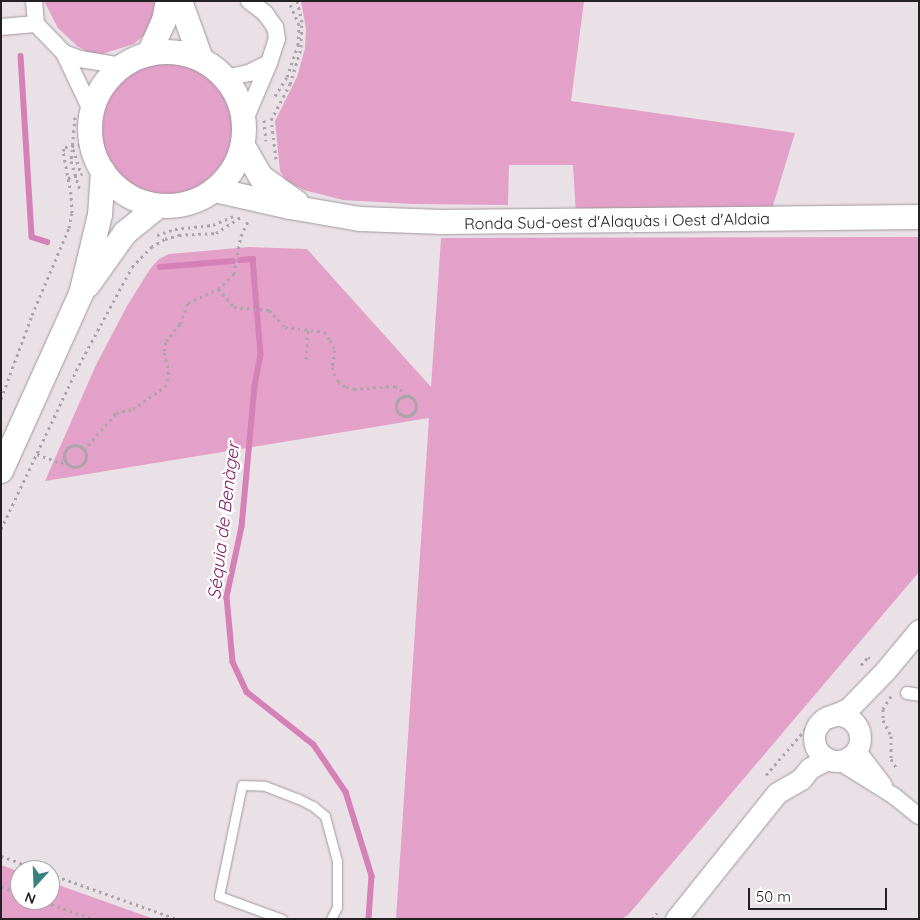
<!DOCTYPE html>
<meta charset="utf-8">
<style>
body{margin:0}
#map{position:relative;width:920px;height:920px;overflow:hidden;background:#eae1e6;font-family:Quicksand,sans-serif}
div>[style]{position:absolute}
.green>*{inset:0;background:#e3a1ca}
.round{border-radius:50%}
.stream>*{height:5.5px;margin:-2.75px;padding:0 2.75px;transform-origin:2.75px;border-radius:2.75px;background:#d580b7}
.path>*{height:3px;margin-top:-1.5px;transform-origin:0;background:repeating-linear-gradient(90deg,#aba4a8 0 2.5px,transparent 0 6.5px)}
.path>.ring{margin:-1.5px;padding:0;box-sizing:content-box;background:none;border:3px solid #aba4a8;border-radius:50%}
.roads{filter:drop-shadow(0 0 1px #9f979c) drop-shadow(0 0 1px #9f979c)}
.service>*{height:9px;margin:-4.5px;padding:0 4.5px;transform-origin:4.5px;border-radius:4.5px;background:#fff}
.pedestrian>*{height:12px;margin:-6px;padding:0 6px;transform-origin:6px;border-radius:6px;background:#fff}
.minor>*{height:16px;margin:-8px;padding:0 8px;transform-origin:8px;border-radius:8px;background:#fff}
.tertiary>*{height:21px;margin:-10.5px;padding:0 10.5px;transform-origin:10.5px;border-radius:10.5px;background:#fff}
.tertiary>.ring{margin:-10.5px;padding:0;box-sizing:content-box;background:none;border:21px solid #fff;border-radius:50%}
.secondary>*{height:24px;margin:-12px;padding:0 12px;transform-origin:12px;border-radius:12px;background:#fff}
.secondary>.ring{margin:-12px;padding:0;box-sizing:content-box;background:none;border:24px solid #fff;border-radius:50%}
span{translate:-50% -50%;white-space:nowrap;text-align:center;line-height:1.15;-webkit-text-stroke:5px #fff;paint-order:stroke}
.street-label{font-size:16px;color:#232022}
.water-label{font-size:18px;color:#852068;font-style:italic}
.frame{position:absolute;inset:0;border:2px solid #232022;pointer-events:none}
.north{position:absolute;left:10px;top:860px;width:50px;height:50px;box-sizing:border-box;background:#fff;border:1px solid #a7a6a7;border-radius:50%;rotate:200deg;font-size:14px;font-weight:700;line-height:20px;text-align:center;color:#232022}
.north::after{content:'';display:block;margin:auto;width:18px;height:22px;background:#39817f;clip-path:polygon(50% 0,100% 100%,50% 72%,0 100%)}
.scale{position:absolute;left:748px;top:888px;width:139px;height:22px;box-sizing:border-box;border:2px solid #232022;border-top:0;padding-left:6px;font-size:15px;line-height:18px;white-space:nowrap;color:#232022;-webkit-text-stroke:4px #fff;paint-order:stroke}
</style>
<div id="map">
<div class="green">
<i style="clip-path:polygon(44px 1px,158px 1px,148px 32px,134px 44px,102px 54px,89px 53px,77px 46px,58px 28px)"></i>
<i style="clip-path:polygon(301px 1px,584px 1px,571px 101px,795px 133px,771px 212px,576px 215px,573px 165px,509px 165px,508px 205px,412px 204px,343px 200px,304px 190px,286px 181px,280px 171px,275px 121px,297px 77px,305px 48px,306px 29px)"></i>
<i class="round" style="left:100px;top:60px;width:134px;height:134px"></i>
<i style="clip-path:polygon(919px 237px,919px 572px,629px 914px,622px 919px,396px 919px,429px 418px,45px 481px,96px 365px,127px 306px,150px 269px,159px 259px,169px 254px,249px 247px,307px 249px,431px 387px,441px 238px)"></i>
<i style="clip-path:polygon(1px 865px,20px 872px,20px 900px,50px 900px,50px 882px,154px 919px,1px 919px)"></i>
</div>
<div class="stream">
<i style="left:21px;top:56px;width:181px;rotate:86.5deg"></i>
<i style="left:32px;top:237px;width:16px;rotate:18deg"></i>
<i style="left:240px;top:260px;width:13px;rotate:-4deg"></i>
<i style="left:253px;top:259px;width:96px;rotate:85.2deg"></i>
<i style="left:261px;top:355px;width:33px;rotate:101deg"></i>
<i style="left:255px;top:387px;width:141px;rotate:95.3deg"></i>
<i style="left:242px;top:527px;width:72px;rotate:102.1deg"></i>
<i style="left:227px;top:597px;width:65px;rotate:84.7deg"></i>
<i style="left:233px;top:662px;width:33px;rotate:65deg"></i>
<i style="left:247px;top:692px;width:85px;rotate:38.3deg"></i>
<i style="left:314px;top:745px;width:57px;rotate:55.8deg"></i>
<i style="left:346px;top:792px;width:88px;rotate:72.8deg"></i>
<i style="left:372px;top:876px;width:43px;rotate:94deg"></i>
<i style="left:160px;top:267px;width:73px;rotate:-4.7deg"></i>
</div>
<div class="path">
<i style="left:275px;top:96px;width:22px;rotate:-58deg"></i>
<i style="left:287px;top:77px;width:34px;rotate:-71deg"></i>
<i style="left:298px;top:45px;width:20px;rotate:-87deg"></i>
<i style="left:299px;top:25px;width:26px;rotate:-113deg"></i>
<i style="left:75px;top:117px;width:44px;rotate:95.2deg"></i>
<i style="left:71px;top:161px;width:31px;rotate:73deg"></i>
<i style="left:264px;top:120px;width:21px;rotate:85deg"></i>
<i style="left:73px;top:149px;width:26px;rotate:72deg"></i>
<i style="left:276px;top:159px;width:39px;rotate:-97deg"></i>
<i style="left:271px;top:120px;width:41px;rotate:-62.2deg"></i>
<i style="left:290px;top:84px;width:39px;rotate:-73deg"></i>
<i style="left:301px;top:47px;width:25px;rotate:-88deg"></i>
<i style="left:302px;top:22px;width:22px;rotate:-103deg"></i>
<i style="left:68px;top:178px;width:15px;rotate:-16deg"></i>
<i style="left:157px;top:235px;width:19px;rotate:-18deg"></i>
<i style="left:175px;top:229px;width:38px;rotate:-6deg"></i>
<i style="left:213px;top:225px;width:22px;rotate:-24deg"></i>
<i style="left:218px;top:289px;width:24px;rotate:48deg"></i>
<i style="left:234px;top:307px;width:35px;rotate:5deg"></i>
<i style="left:269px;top:310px;width:23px;rotate:47deg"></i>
<i style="left:285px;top:327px;width:39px;rotate:7deg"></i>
<i style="left:324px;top:332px;width:10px;rotate:53deg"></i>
<i style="left:330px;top:340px;width:11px;rotate:63deg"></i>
<i style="left:335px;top:350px;width:17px;rotate:100deg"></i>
<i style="left:332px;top:367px;width:6px;rotate:72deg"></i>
<i style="left:334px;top:373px;width:9px;rotate:63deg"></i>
<i style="left:338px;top:381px;width:10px;rotate:37deg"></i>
<i style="left:346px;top:387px;width:8px;rotate:14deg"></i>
<i style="left:354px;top:389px;width:41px;rotate:-4.2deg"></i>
<i style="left:395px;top:386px;width:6px;rotate:31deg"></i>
<i style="left:400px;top:389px;width:8px;rotate:60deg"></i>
<i style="left:306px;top:359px;width:30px;rotate:-86deg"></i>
<i class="ring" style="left:396px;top:396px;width:17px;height:17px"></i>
<i style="left:1px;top:399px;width:90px;rotate:-69.7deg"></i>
<i style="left:32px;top:315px;width:95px;rotate:-67deg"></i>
<i style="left:69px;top:228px;width:15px;rotate:-79deg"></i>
<i style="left:72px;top:213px;width:19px;rotate:-93deg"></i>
<i style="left:71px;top:194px;width:44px;rotate:-100.5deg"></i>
<i style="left:63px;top:151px;width:4px;rotate:-63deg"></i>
<i style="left:65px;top:147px;width:26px;rotate:-9deg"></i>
<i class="ring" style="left:64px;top:445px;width:19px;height:19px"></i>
<i style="left:84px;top:450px;width:49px;rotate:-49.1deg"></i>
<i style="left:116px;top:413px;width:17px;rotate:-13deg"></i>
<i style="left:133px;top:409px;width:39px;rotate:-35deg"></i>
<i style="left:165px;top:387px;width:14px;rotate:-73deg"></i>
<i style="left:169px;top:374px;width:24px;rotate:-102deg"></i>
<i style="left:164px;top:351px;width:10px;rotate:-79deg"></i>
<i style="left:166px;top:341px;width:22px;rotate:-51deg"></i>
<i style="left:180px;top:324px;width:22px;rotate:-69deg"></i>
<i style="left:188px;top:303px;width:33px;rotate:-25deg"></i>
<i style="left:218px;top:289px;width:22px;rotate:-43deg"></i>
<i style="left:234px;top:274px;width:39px;rotate:-80deg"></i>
<i style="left:241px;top:236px;width:19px;rotate:-65deg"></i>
<i style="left:37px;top:454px;width:26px;rotate:21deg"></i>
<i style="left:61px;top:463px;width:5px;rotate:-22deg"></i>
<i style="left:1px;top:529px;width:182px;rotate:-64.6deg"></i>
<i style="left:79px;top:365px;width:111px;rotate:-61.6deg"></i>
<i style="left:132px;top:267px;width:28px;rotate:-46deg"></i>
<i style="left:151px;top:247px;width:16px;rotate:-30deg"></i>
<i style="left:165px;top:239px;width:15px;rotate:-16deg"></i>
<i style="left:179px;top:235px;width:37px;rotate:-3deg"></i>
<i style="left:216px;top:233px;width:30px;rotate:-33deg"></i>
<i style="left:861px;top:665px;width:11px;rotate:-49deg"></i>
<i style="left:868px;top:657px;width:2px;rotate:27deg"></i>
<i style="left:891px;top:696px;width:15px;rotate:122deg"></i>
<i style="left:883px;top:709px;width:11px;rotate:90deg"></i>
<i style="left:883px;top:720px;width:18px;rotate:63deg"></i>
<i style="left:891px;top:736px;width:23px;rotate:90deg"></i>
<i style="left:891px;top:759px;width:12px;rotate:59deg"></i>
<i style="left:766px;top:775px;width:69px;rotate:-49.1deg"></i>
<i style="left:1px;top:856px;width:41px;rotate:19.7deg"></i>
<i style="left:50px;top:874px;width:135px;rotate:19.5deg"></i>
<i style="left:1px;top:887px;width:20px;rotate:18deg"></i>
<i style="left:39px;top:900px;width:57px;rotate:19.4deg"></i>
<i style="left:652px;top:919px;width:8px;rotate:-50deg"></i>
</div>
<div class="roads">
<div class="service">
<i style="left:282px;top:919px;width:67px;rotate:-159.9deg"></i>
<i style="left:219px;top:896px;width:113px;rotate:-78.3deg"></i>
<i style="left:242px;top:785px;width:23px;rotate:2deg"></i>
<i style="left:265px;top:786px;width:34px;rotate:21deg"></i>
<i style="left:297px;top:798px;width:18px;rotate:27deg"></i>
<i style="left:313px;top:806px;width:16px;rotate:40deg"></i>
<i style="left:325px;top:816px;width:47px;rotate:75.1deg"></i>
<i style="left:337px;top:861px;width:46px;rotate:90deg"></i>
<i style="left:337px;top:907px;width:13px;rotate:117deg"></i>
</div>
<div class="pedestrian">
<i style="left:907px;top:693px;width:12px;rotate:9deg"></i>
</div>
<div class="minor">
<i style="left:34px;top:1px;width:23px;rotate:85deg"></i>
<i style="left:36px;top:24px;width:40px;rotate:46deg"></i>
<i style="left:64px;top:53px;width:65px;rotate:64.6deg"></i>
<i style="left:1px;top:27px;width:35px;rotate:-5deg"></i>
<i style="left:64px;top:53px;width:17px;rotate:21deg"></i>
<i style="left:80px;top:59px;width:44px;rotate:9.2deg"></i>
<i style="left:225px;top:78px;width:25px;rotate:-12deg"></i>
<i style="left:249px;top:73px;width:22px;rotate:-27deg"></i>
<i style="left:244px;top:122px;width:64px;rotate:-67deg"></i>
<i style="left:269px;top:63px;width:25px;rotate:-72deg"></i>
<i style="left:277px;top:39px;width:12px;rotate:-99deg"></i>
<i style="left:275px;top:27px;width:17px;rotate:-126deg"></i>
<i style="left:265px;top:13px;width:20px;rotate:-143deg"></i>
<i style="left:857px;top:750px;width:44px;rotate:52.4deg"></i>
<i style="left:838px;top:761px;width:66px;rotate:32deg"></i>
<i style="left:894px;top:796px;width:32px;rotate:39deg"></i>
</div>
<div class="tertiary">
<i class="ring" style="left:814px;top:715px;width:25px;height:25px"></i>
<i style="left:829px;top:717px;width:21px;rotate:-23deg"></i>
<i style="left:848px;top:709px;width:53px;rotate:-45.8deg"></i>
<i style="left:885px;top:671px;width:53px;rotate:-50.3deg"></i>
<i style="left:676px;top:919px;width:161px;rotate:-51.3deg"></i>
<i style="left:777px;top:793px;width:28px;rotate:-30deg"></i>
<i style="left:801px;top:779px;width:14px;rotate:-51deg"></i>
<i style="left:810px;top:768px;width:20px;rotate:-27deg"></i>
</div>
<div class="secondary">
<i style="left:180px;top:1px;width:62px;rotate:70.1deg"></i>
<i class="ring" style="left:90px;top:52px;width:130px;height:130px"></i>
<i style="left:149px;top:54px;width:36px;rotate:-66deg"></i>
<i style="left:164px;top:21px;width:20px;rotate:-79deg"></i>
<i style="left:243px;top:146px;width:36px;rotate:60deg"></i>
<i style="left:261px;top:177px;width:44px;rotate:35.8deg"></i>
<i style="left:215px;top:190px;width:77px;rotate:12.8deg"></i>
<i style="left:290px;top:207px;width:71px;rotate:9.7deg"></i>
<i style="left:360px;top:219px;width:82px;rotate:2.1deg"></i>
<i style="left:442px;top:222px;width:477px;rotate:-0.6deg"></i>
<i style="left:88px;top:285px;width:64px;rotate:-54.6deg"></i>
<i style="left:125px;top:233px;width:41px;rotate:-39.1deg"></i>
<i style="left:1px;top:471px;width:194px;rotate:-65.7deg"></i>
<i style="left:81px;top:294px;width:81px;rotate:-76.5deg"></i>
<i style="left:100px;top:215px;width:44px;rotate:-86.1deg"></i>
</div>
</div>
<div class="street-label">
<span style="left:617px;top:221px;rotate:-1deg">Ronda Sud-oest d'Alaquàs i Oest d'Aldaia</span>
</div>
<div class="water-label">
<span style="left:224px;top:521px;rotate:-83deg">Séquia de Benàger</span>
</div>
<div class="frame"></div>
<div class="north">N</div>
<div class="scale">50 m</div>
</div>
